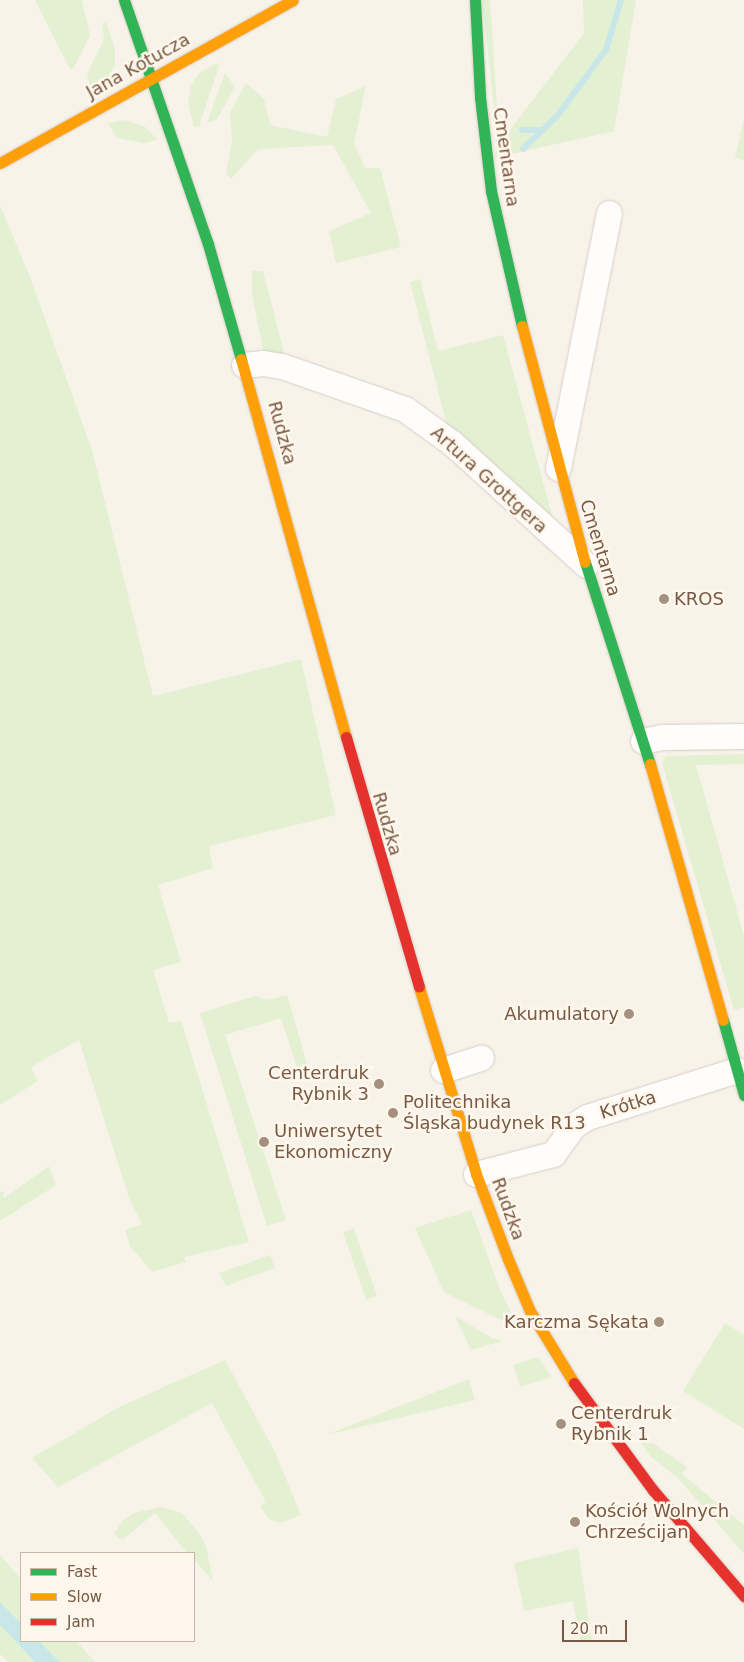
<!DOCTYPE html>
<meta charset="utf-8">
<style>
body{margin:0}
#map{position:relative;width:744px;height:1662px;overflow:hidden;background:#f8f3e9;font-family:"DejaVu Sans",sans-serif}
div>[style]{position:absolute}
.green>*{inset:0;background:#e3f0d2}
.water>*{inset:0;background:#c9e7e9}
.stream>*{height:6px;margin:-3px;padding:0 3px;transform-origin:3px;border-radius:3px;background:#c9e7e9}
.roads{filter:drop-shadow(0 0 1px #d6cec6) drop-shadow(0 0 1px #d6cec6)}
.street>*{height:25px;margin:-12.5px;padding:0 12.5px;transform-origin:12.5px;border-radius:12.5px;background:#fefdfc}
.fast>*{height:11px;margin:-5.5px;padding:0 5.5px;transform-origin:5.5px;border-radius:5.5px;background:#30b455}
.slow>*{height:11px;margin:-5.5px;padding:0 5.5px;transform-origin:5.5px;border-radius:5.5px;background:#ff9f0a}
.jam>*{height:11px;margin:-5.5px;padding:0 5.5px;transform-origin:5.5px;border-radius:5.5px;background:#e5322d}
.dots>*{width:14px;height:14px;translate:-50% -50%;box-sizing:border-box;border:2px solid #fff7eb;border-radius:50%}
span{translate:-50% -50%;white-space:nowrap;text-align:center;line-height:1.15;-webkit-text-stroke:5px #fff7eb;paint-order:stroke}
.street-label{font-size:18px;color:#785946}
.poi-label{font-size:18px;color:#785946}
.left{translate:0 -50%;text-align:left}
.right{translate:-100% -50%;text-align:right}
.legend{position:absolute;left:20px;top:1552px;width:175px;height:90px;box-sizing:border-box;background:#fff7eb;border:1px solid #c9b8a9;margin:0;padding:6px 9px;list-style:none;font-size:15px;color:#785946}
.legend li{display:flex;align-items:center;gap:10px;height:25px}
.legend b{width:25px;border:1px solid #c9b8a9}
.scale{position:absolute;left:562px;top:1620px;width:65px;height:22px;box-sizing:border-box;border:2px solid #785946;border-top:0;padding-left:6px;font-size:15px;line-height:18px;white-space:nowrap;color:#785946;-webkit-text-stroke:4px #fff7eb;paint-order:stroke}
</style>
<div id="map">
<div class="green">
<i style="clip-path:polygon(35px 0,82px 0,90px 36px,73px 69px,70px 69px)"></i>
<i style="clip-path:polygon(482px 0,490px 0,497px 107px,495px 115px)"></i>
<i style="clip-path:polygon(583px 0,636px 0,614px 131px,494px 158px,497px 147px,584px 33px)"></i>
<i style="clip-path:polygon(106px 22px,115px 49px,115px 65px,106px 81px,91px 92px,87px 74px,104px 39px,102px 24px)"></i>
<i style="clip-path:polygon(217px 63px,219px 66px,199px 126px,194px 127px,188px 102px,191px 86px,199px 73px)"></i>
<i style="clip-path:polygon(225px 73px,235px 87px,217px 119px,207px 123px)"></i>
<i style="clip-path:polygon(246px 83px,264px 99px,270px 125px,327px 137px,336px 99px,366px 86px,354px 143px,365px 168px,380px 168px,401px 247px,336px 263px,329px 231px,371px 213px,333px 145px,258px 149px,231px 179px,226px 173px,232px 141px,230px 112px)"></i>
<i style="clip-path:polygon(744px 119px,744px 160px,735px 158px)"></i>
<i style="clip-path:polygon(123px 120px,144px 126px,158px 140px,143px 143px,117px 138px,108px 123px)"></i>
<i style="clip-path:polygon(0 205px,30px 277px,92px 450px,153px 696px,301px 659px,336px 815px,209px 846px,213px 868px,158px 885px,181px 962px,153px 970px,169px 1023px,181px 1020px,249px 1242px,184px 1257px,186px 1262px,152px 1272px,130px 1246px,125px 1230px,142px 1224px,129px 1198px,79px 1040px,31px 1067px,38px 1081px,0 1105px)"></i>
<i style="clip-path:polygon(252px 271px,263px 271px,285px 356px,365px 382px,366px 387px,264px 355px,252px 295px)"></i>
<i style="clip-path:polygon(420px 279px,438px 351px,503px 335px,557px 534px,447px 426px,410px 282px)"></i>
<i style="clip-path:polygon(744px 745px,744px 750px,670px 751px,672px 749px)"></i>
<i style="clip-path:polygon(744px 754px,744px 764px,696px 765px,744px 936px,744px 1007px,734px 1010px,662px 763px,666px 756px)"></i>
<i style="clip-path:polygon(287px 995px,310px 1074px,300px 1077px,281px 1018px,225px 1035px,286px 1220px,267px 1226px,200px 1013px,255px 996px,269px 1000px)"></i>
<i style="clip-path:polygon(49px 1166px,56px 1185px,0 1221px,0 1193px,4px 1190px,3px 1199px)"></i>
<i style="clip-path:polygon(471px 1210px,499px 1287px,519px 1329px,444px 1292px,415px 1228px)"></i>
<i style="clip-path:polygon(354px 1228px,377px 1296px,366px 1300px,343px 1232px)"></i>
<i style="clip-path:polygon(270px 1255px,275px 1268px,226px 1286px,219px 1273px)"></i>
<i style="clip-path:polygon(455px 1316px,492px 1338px,503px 1341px,471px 1350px)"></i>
<i style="clip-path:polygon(725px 1323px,744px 1335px,744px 1429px,683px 1391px)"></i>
<i style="clip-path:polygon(538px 1357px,552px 1377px,520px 1387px,513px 1365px)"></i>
<i style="clip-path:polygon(225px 1360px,275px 1452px,301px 1515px,281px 1523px,269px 1519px,260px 1506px,266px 1502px,212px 1403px,58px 1487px,32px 1458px,119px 1407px)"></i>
<i style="clip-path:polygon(469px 1379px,475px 1400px,326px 1435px)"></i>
<i style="clip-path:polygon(639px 1440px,654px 1444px,687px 1467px,682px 1474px,744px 1525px,744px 1554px,678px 1478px,650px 1456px)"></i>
<i style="clip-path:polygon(161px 1507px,182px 1513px,199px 1533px,206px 1546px,213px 1581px,194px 1560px,194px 1553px,187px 1553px,155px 1513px,122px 1540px,114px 1534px,122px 1521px,134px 1513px)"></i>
<i style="clip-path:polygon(578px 1548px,592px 1641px,581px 1643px,573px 1601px,524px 1611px,514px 1563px)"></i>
<i style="clip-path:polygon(0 1555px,21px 1579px,21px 1623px,0 1602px)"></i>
<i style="clip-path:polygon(0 1625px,35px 1662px,8px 1662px,0 1654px)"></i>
<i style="clip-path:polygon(39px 1641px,76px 1641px,95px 1662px,60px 1662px)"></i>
</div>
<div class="water">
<i style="clip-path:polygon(0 1602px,21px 1623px,21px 1641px,39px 1641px,60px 1662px,35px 1662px,0 1625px)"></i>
</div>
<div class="stream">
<i style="left:522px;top:130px;width:21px"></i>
<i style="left:523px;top:149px;width:49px;rotate:-44.2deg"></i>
<i style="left:558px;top:115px;width:81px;rotate:-53.6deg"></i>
<i style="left:606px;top:50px;width:52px;rotate:-73.3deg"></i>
</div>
<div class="roads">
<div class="street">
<i style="left:244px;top:365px;width:19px;rotate:-6deg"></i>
<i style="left:263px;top:363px;width:19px;rotate:9deg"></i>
<i style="left:282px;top:366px;width:130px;rotate:19.3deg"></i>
<i style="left:405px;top:409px;width:58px;rotate:35.9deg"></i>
<i style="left:452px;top:443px;width:181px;rotate:42.3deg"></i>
<i style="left:558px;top:468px;width:260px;rotate:-78.7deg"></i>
<i style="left:643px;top:741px;width:19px;rotate:-12deg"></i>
<i style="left:662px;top:737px;width:82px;rotate:-0.7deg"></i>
<i style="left:443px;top:1070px;width:40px;rotate:-18deg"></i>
<i style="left:476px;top:1174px;width:80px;rotate:-14.6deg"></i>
<i style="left:553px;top:1154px;width:34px;rotate:-54deg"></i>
<i style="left:573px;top:1126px;width:17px;rotate:-33deg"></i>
<i style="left:587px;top:1117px;width:157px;rotate:-17.4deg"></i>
</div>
<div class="fast">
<i style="left:124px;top:0;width:258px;rotate:71deg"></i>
<i style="left:208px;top:244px;width:120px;rotate:74deg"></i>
<i style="left:475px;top:0;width:97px;rotate:87deg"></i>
<i style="left:480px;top:97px;width:95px;rotate:83.3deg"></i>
<i style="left:491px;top:191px;width:139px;rotate:77.1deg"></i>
<i style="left:585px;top:562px;width:212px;rotate:72.2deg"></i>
<i style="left:723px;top:1020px;width:78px;rotate:74.4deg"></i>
</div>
<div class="slow">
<i style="left:0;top:163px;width:335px;rotate:-29.1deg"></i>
<i style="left:522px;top:326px;width:244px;rotate:75.1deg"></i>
<i style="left:241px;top:359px;width:392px;rotate:74.5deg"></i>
<i style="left:650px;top:764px;width:266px;rotate:74.1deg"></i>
<i style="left:419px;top:987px;width:195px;rotate:73deg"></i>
<i style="left:476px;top:1174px;width:91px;rotate:69.4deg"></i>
<i style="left:508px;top:1259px;width:56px;rotate:67.1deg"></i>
<i style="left:530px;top:1311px;width:84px;rotate:58.6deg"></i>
</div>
<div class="jam">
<i style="left:346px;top:737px;width:260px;rotate:73.7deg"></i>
<i style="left:574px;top:1383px;width:133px;rotate:53.6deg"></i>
<i style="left:653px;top:1490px;width:140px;rotate:49.4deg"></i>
</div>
</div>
<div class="dots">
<i style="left:664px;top:599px;background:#a58f7f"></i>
<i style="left:629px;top:1014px;background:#a58f7f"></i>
<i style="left:379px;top:1084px;background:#a58f7f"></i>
<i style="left:393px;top:1113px;background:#a58f7f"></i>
<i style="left:264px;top:1142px;background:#a58f7f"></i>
<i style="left:659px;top:1322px;background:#a58f7f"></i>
<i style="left:561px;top:1424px;background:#a58f7f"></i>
<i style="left:575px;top:1522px;background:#a58f7f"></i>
</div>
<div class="street-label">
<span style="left:138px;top:66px;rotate:-29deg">Jana Kotucza</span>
<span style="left:506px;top:157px;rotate:82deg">Cmentarna</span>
<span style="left:282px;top:433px;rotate:75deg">Rudzka</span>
<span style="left:489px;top:480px;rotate:42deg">Artura Grottgera</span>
<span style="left:600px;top:548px;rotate:73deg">Cmentarna</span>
<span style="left:387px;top:824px;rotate:74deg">Rudzka</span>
<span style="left:628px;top:1105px;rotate:-17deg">Krótka</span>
<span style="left:508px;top:1209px;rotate:70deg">Rudzka</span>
</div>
<div class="poi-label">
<span class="left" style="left:674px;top:599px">KROS</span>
<span class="right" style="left:619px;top:1014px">Akumulatory</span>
<span class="right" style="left:369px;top:1084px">Centerdruk<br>Rybnik 3</span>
<span class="left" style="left:403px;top:1113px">Politechnika<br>Śląska budynek R13</span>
<span class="left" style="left:274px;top:1142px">Uniwersytet<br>Ekonomiczny</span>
<span class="right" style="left:649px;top:1322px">Karczma Sękata</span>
<span class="left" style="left:571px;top:1424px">Centerdruk<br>Rybnik 1</span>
<span class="left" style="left:585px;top:1522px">Kościół Wolnych<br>Chrześcijan</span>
</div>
<ul class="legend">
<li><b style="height:6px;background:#30b455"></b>Fast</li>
<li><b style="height:6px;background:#ff9f0a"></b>Slow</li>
<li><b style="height:6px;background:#e5322d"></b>Jam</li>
</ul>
<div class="scale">20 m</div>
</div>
